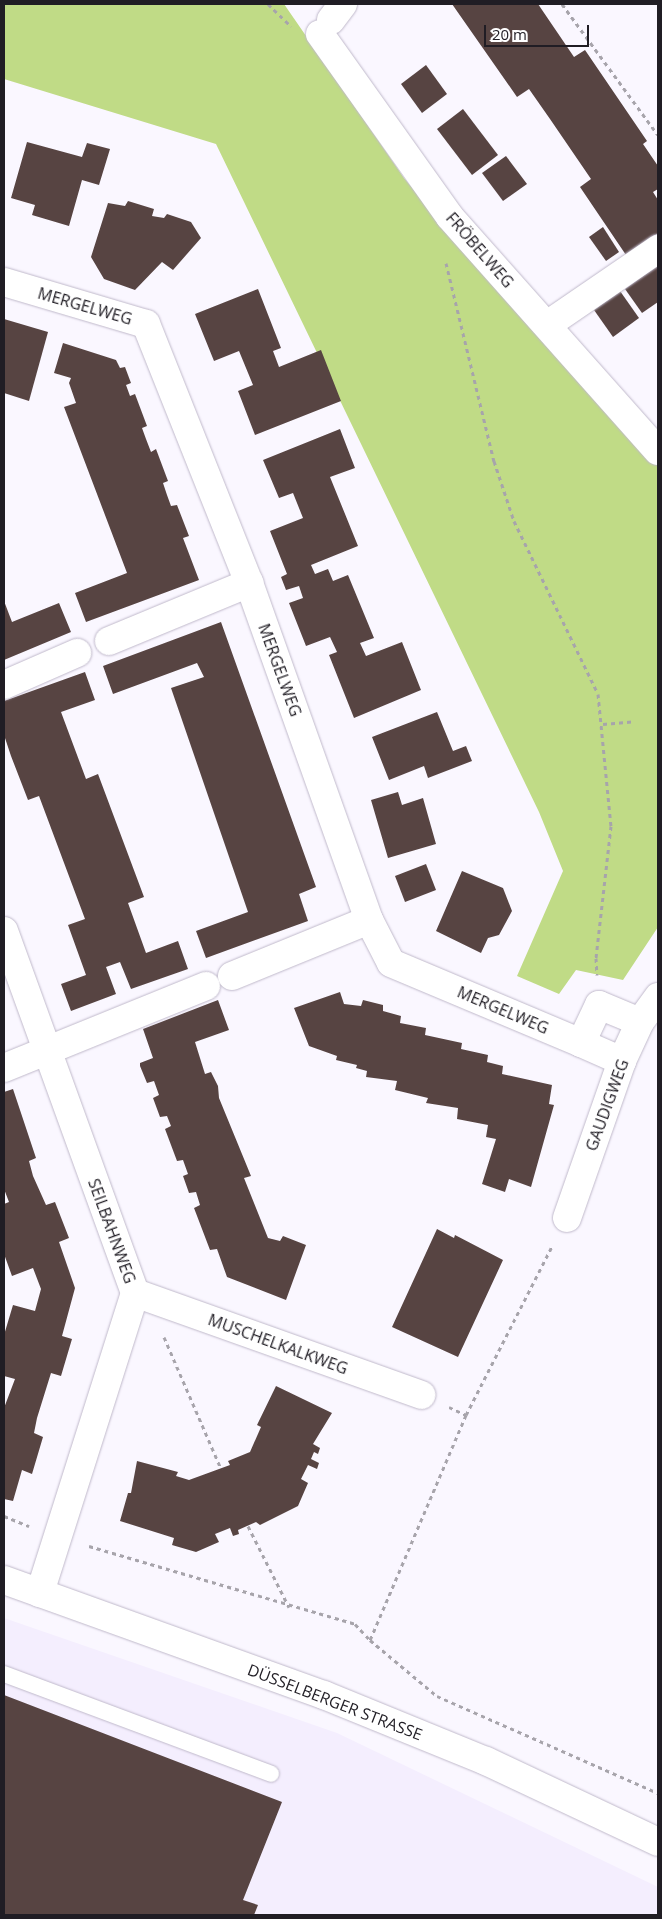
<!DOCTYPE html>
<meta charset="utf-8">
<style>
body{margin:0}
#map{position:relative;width:662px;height:1919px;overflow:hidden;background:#faf7ff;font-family:"Open Sans",sans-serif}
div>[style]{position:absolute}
.built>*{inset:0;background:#f4eefe}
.green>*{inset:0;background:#c0db86}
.building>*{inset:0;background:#574442}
.path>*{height:3px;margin-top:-1.5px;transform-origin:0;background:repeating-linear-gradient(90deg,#a7a4ab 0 4px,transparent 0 8px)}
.roads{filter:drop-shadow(0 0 1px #c0b9cb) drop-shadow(0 0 1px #c0b9cb)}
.service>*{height:16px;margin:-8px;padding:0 8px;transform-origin:8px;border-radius:8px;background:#fff}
.minor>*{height:28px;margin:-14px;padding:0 14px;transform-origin:14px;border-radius:14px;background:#fff}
span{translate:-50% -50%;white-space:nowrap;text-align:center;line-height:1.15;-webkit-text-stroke:5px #fff;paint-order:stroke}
.street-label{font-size:16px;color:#201d24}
.frame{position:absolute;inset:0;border:5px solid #201d24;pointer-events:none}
.scale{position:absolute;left:484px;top:25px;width:105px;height:22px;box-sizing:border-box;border:2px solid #201d24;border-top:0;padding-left:6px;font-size:15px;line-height:18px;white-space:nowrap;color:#201d24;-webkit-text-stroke:4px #fff;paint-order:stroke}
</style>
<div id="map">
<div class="built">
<i style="clip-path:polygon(4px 1618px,337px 1733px,658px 1887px,658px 1915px,4px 1915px)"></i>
</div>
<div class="green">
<i style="clip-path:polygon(4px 4px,284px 4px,404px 178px,468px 255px,658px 464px,658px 927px,623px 980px,576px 970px,559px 994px,517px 976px,563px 871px,539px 812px,216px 144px,4px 79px)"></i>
</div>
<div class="building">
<i style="clip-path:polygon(452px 4px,538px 4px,574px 57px,585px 50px,647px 141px,643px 144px,658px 166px,658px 189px,653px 192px,658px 200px,658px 233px,626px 255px,580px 187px,591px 179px,550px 119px,529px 89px,517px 97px)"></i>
<i style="clip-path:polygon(426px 65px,447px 94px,422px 113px,401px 84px)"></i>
<i style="clip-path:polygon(463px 109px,498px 155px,472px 175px,437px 129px)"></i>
<i style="clip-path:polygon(27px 142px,82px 157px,87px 143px,110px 149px,99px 185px,82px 180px,69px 226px,32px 215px,35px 205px,11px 198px)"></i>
<i style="clip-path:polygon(506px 156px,527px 184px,503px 201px,482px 173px)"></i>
<i style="clip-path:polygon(128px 201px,154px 209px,152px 216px,164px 218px,167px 214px,191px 222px,201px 238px,173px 270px,162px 262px,135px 290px,104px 279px,91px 257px,108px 203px,125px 206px)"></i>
<i style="clip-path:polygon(603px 227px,619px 252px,606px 261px,589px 237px)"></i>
<i style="clip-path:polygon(658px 265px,658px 302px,642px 313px,625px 289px)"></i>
<i style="clip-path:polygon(258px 289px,281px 348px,273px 351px,279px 367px,321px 350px,341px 401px,255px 435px,238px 391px,253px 385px,239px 351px,214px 361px,195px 314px)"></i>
<i style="clip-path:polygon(620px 291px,639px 318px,613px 337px,594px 310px)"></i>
<i style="clip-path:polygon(4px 319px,48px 332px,29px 401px,4px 393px)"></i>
<i style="clip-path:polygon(63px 343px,116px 360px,120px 368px,125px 367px,131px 383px,126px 385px,130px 396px,135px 394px,147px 426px,142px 428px,146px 439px,151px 452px,156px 449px,168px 481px,163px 483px,167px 495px,171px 506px,177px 505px,189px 536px,183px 538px,199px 580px,86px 622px,75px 593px,127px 573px,64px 407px,76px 403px,69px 383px,71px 378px,54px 373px)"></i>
<i style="clip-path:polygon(340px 429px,355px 468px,330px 477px,358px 546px,311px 565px,315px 574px,328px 569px,333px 581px,348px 575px,374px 638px,360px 643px,366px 656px,402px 642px,421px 690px,354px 718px,329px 655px,337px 652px,330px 637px,306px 646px,289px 603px,303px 598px,299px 586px,286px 590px,281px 577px,287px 574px,270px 531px,303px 518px,293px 493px,279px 498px,263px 460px)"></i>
<i style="clip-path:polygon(4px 601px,12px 622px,59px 603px,71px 632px,4px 660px)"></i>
<i style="clip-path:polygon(221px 622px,316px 887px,299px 894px,308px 921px,206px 958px,196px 931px,248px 912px,171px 688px,204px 677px,197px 663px,113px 694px,103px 666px)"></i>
<i style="clip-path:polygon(85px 672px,95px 700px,61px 712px,86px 779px,98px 774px,144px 897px,128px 903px,146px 953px,178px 941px,188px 969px,131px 989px,120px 962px,106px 967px,116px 994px,71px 1011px,61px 984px,86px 975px,68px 925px,85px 919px,39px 796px,28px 800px,11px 756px,4px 735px,4px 701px)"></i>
<i style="clip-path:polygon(437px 712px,453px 751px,466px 746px,472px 761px,428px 778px,424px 766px,389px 780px,372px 737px)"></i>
<i style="clip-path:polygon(398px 792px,402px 805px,423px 798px,436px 844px,388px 858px,371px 800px)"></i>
<i style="clip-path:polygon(426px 864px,436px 890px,405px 902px,395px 876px)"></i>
<i style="clip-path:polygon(462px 871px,503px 888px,512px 911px,499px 935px,488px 938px,481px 953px,436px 931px)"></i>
<i style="clip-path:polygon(340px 992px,344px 1004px,361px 1006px,363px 1000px,383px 1005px,383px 1011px,401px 1016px,400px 1023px,426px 1028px,425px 1035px,462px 1043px,461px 1049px,488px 1055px,487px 1062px,503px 1066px,502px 1074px,552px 1085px,549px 1104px,554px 1105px,531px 1187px,509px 1179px,505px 1192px,482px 1184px,496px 1139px,486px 1137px,488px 1125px,457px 1119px,458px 1108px,426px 1103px,428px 1098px,395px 1090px,397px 1081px,366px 1077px,367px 1071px,356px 1068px,357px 1065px,336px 1060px,337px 1056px,309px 1046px,294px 1008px)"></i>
<i style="clip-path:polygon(218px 1000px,229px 1030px,195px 1042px,205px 1074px,211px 1072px,218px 1086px,219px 1098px,251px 1176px,244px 1178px,268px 1238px,280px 1241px,283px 1236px,306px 1245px,286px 1300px,227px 1277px,217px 1249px,210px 1250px,194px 1208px,200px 1205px,196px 1192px,189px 1193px,183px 1176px,188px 1174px,183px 1160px,177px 1161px,165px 1129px,171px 1126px,167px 1116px,160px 1117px,153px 1098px,159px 1095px,154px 1081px,147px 1083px,140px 1066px,140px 1063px,153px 1058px,143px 1029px)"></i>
<i style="clip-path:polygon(13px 1089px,36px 1158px,29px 1161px,33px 1176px,46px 1205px,55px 1202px,69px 1238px,59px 1242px,75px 1288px,62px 1336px,72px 1339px,61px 1376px,51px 1373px,37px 1418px,34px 1433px,43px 1437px,32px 1474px,22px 1470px,13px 1501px,4px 1499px,4px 1408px,15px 1379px,4px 1376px,4px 1335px,13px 1305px,35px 1311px,41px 1289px,33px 1268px,12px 1276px,4px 1254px,4px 1204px,9px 1202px,4px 1189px,4px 1092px)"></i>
<i style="clip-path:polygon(437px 1229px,454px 1238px,455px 1235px,503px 1260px,458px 1357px,392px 1327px)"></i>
<i style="clip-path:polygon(276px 1386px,332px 1413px,313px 1444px,320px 1448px,318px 1454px,314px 1452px,311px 1459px,319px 1463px,317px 1469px,308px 1465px,301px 1479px,308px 1483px,298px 1506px,260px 1525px,256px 1522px,238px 1530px,239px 1534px,233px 1536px,230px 1528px,215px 1534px,219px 1542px,196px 1552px,172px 1545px,174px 1538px,120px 1521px,128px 1493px,131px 1493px,137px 1461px,178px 1472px,176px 1476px,189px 1480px,230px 1465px,228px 1461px,250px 1452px,261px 1427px,257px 1425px)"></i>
<i style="clip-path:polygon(4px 1695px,282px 1802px,243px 1900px,258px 1905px,254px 1915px,4px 1915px)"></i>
</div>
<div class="path">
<i style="left:268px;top:4px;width:32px;rotate:44deg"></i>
<i style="left:562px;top:4px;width:162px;rotate:53.8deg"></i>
<i style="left:446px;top:263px;width:204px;rotate:76.4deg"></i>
<i style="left:494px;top:461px;width:63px;rotate:71.6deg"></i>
<i style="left:514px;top:521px;width:192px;rotate:64.1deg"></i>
<i style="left:598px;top:694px;width:133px;rotate:84.4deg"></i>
<i style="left:611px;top:826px;width:133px;rotate:96.5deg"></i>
<i style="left:596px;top:958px;width:17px;rotate:87deg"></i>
<i style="left:603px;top:724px;width:32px;rotate:-5deg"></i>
<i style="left:164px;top:1337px;width:144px;rotate:66.6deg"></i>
<i style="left:449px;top:1407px;width:19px;rotate:25deg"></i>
<i style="left:466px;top:1415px;width:190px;rotate:-63deg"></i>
<i style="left:466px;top:1415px;width:245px;rotate:113.1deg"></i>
<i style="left:370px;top:1640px;width:87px;rotate:39.9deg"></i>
<i style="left:437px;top:1696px;width:241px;rotate:23.7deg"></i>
<i style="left:4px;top:1516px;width:27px;rotate:22deg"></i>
<i style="left:248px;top:1526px;width:91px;rotate:63.2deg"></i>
<i style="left:89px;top:1546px;width:277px;rotate:16.3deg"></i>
<i style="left:355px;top:1624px;width:22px;rotate:47deg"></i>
</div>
<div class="roads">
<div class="service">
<i style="left:4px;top:1674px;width:285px;rotate:20.5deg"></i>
</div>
<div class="minor">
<i style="left:331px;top:20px;width:20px;rotate:-53deg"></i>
<i style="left:320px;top:34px;width:224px;rotate:54.6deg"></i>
<i style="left:450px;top:217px;width:313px;rotate:48.4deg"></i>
<i style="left:4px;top:282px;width:148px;rotate:16.5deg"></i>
<i style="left:146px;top:324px;width:279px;rotate:68.3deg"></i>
<i style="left:249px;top:583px;width:358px;rotate:70.4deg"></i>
<i style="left:369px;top:920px;width:48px;rotate:62.9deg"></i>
<i style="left:391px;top:963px;width:206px;rotate:22.8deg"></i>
<i style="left:581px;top:1043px;width:42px;rotate:-64.7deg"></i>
<i style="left:599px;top:1005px;width:44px;rotate:22.5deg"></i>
<i style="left:547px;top:325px;width:135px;rotate:-34.4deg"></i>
<i style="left:109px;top:641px;width:152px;rotate:-22.5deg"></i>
<i style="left:4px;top:685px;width:80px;rotate:-23.7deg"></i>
<i style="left:4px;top:931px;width:385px;rotate:70.1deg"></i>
<i style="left:135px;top:1293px;width:315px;rotate:107.6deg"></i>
<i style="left:232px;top:976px;width:148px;rotate:-22.2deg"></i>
<i style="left:581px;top:1043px;width:45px;rotate:23.7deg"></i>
<i style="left:4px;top:1068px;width:218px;rotate:-22.1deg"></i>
<i style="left:567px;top:1218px;width:166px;rotate:-70.7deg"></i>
<i style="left:622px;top:1061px;width:43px;rotate:-65.2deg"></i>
<i style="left:640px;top:1022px;width:31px;rotate:-54deg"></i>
<i style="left:135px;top:1293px;width:304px;rotate:19.6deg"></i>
<i style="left:4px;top:1580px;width:340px;rotate:19.8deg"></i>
<i style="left:324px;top:1695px;width:175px;rotate:22.2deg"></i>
<i style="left:486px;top:1761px;width:190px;rotate:25.2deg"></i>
</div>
</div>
<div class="street-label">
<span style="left:480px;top:250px;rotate:49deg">FRÖBELWEG</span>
<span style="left:85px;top:306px;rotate:16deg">MERGELWEG</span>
<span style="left:280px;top:670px;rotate:70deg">MERGELWEG</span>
<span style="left:503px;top:1010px;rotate:23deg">MERGELWEG</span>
<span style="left:607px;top:1105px;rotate:-70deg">GAUDIGWEG</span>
<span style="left:112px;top:1231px;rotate:70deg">SEILBAHNWEG</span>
<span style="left:278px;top:1344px;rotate:20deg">MUSCHELKALKWEG</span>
<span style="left:335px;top:1702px;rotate:21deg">DÜSSELBERGER STRASSE</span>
</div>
<div class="frame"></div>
<div class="scale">20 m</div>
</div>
